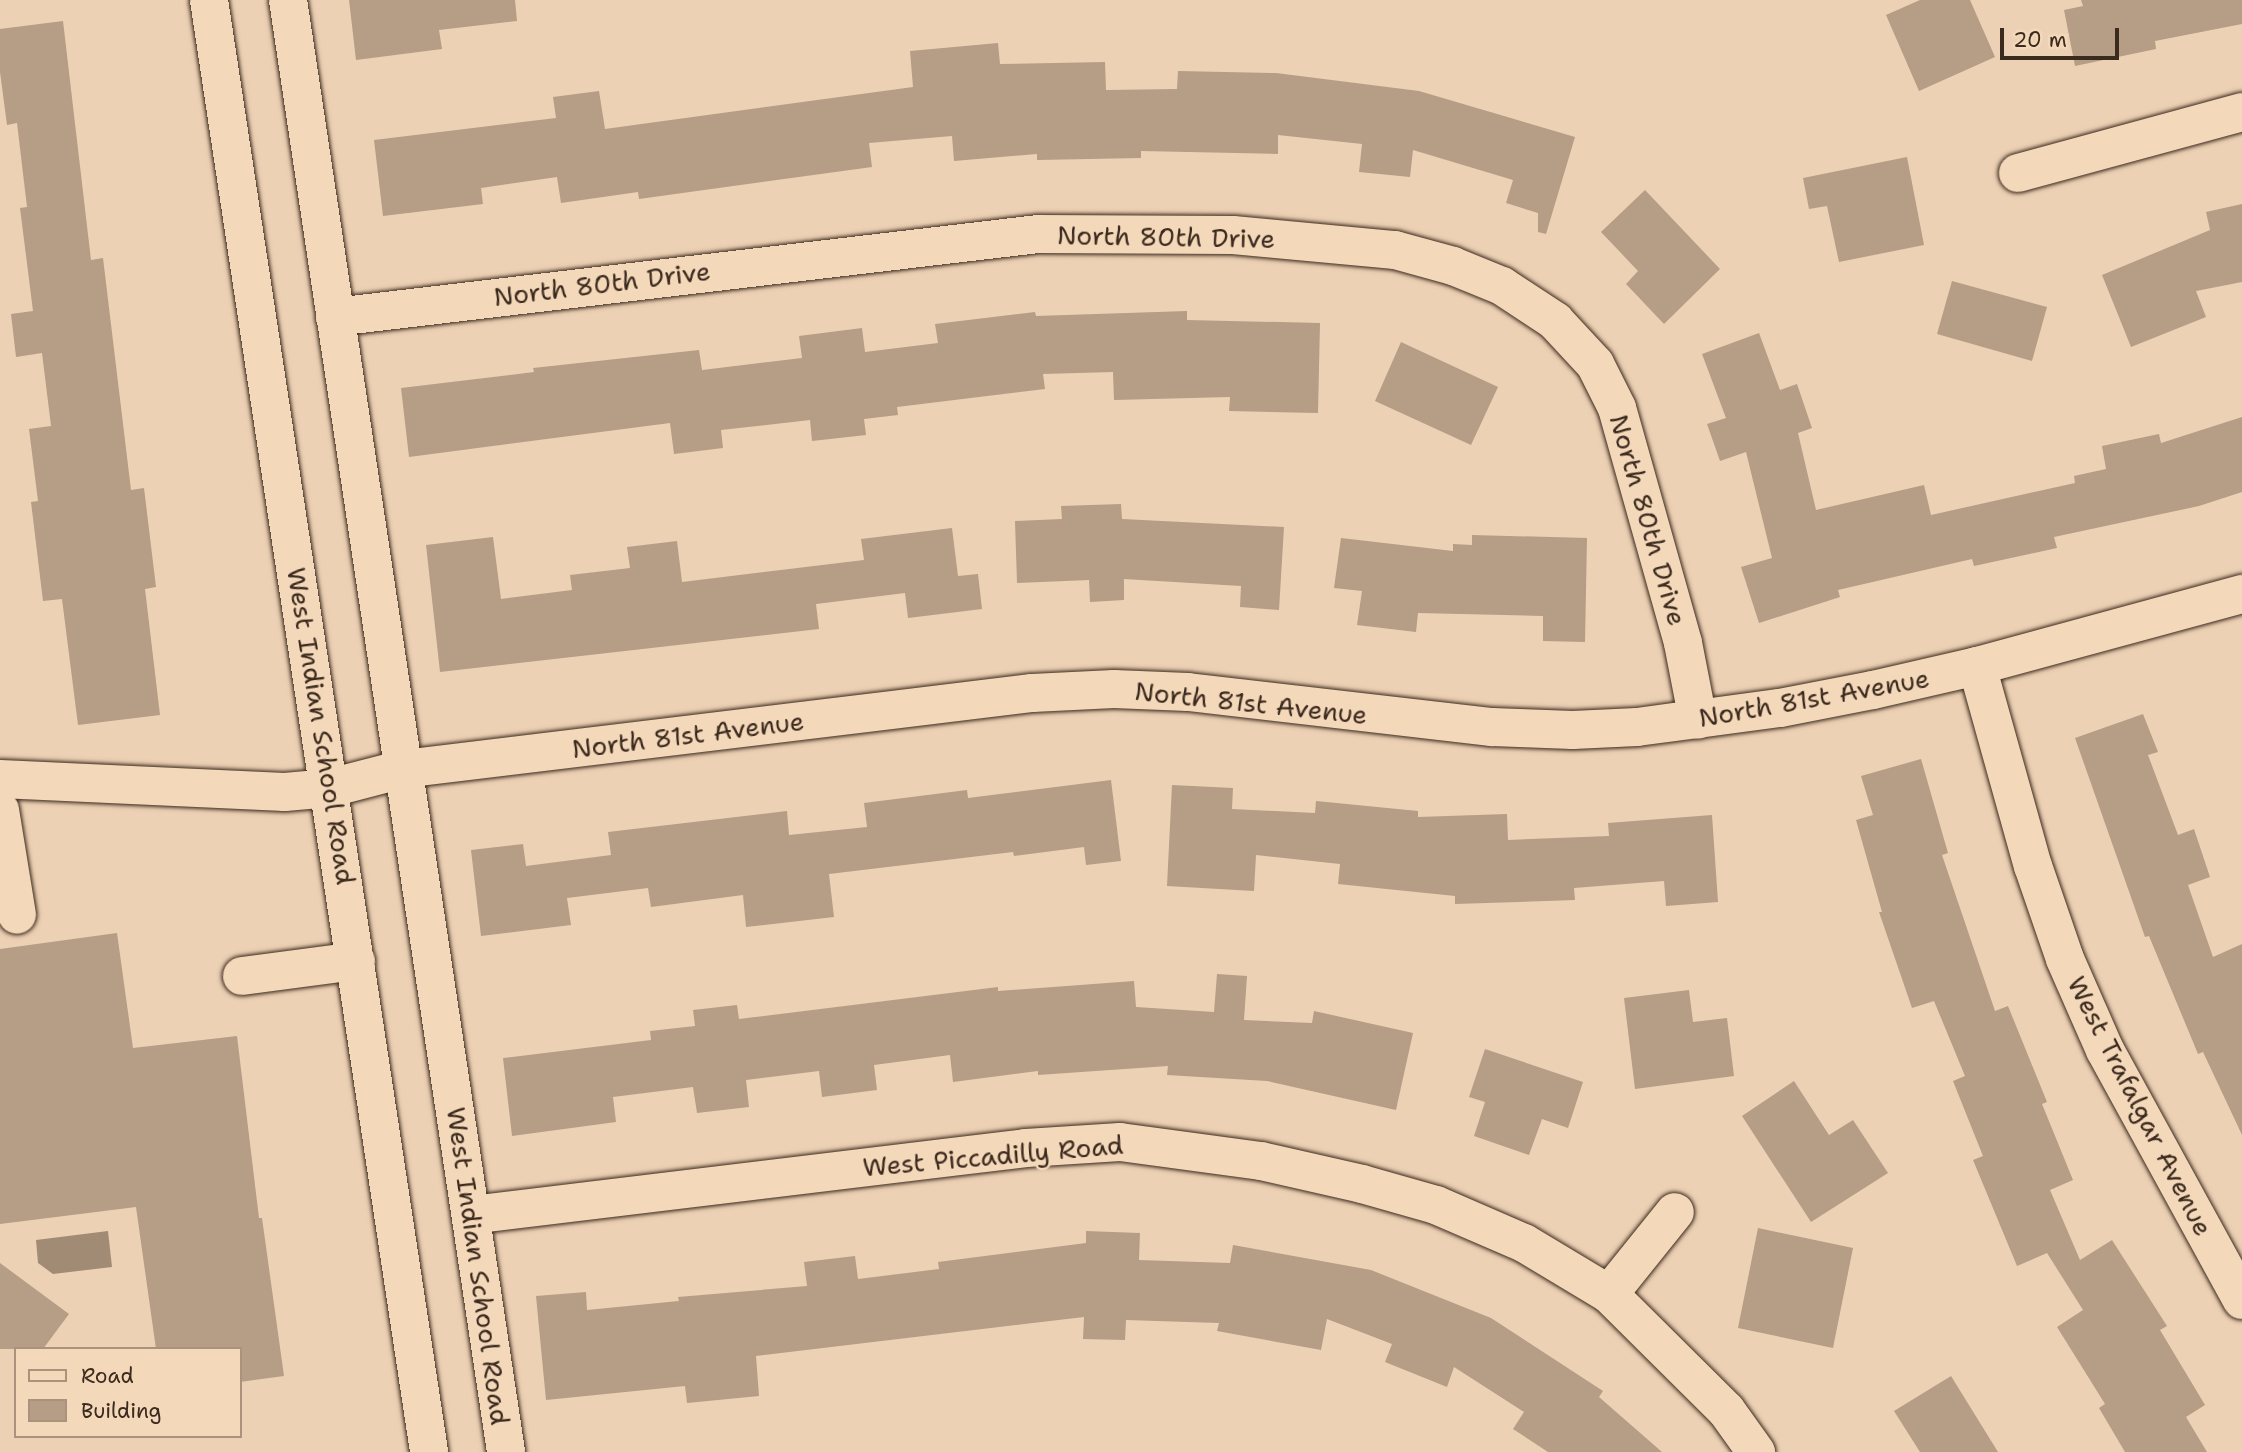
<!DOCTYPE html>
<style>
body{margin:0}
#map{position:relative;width:2242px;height:1452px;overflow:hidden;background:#edd1b4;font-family:"Shantell Sans",sans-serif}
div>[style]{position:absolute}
.water>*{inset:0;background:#a18b74}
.building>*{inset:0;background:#b59d86}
.roads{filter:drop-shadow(0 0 2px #3b2a1e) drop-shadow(0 0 2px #3b2a1e)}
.minor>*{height:38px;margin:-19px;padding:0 19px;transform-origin:19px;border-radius:19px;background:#f4d8ba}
.major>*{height:38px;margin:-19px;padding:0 19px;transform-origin:19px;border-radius:19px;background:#f4d8ba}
span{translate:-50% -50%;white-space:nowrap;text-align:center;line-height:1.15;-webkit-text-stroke:5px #f4d8ba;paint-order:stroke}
.street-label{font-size:26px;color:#3b2a1e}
.legend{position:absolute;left:14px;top:1347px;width:228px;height:91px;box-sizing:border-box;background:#f4d8ba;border:2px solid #aa927c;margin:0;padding:9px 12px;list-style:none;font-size:21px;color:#3b2a1e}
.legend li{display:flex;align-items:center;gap:14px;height:35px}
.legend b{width:35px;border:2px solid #aa927c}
.scale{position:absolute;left:2000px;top:28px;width:119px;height:32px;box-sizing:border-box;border:4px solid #3b2a1e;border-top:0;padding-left:9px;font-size:21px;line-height:24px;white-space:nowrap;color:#3b2a1e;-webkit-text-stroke:5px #f4d8ba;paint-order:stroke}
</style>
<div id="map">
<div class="water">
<i style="clip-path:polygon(108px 1231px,112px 1267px,53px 1274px,38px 1263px,36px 1240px)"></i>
</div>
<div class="building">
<i style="clip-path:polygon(349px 0,515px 0,517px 21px,439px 30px,442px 49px,356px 60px)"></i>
<i style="clip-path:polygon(1920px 0,1970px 0,1995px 57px,1919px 91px,1886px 15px)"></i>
<i style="clip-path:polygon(2081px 0,2242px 0,2242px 24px,2155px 41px,2156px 49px,2075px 66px,2064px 10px,2083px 6px)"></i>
<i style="clip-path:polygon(63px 21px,91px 260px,103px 258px,131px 490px,144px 488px,156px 587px,145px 589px,160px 715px,78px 725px,62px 599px,43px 601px,31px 502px,38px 501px,29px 429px,51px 426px,42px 353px,16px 357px,11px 314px,33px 311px,20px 208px,27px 207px,17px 123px,7px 125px,0 72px,0 29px)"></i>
<i style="clip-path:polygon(998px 43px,1000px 64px,1105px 62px,1106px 90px,1177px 89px,1178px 71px,1276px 73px,1419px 91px,1575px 137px,1546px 234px,1538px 232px,1538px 213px,1506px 203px,1513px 180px,1413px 150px,1410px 177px,1359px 172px,1362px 144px,1278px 135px,1278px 154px,1141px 151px,1141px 158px,1037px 160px,1037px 154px,954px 161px,952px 136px,869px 143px,872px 167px,639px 199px,638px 192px,561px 203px,557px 177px,481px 188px,483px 204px,383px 216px,374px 140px,556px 118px,553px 97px,599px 91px,605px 129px,913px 87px,910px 51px)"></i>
<i style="clip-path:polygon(1907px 157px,1924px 245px,1839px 262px,1827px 206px,1809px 209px,1803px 178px)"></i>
<i style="clip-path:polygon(1645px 190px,1720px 269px,1664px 324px,1626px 284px,1638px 271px,1601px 232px)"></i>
<i style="clip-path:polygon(2242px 204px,2242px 282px,2196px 291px,2206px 317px,2131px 347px,2102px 275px,2210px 230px,2206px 212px)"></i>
<i style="clip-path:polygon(1952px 281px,2047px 307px,2032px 361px,1937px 334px)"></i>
<i style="clip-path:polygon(1187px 311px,1187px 320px,1320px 323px,1318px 413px,1229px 411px,1230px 397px,1114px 400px,1113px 372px,1043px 374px,1045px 389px,897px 407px,898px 415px,864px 419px,866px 435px,812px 441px,810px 420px,721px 430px,723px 448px,674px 454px,670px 423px,409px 457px,401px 388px,534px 372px,533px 368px,699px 350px,702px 370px,802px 358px,799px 336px,862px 328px,865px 352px,938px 343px,935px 324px,1035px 312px,1036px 316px)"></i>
<i style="clip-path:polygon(1759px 333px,1780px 390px,1797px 384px,1812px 428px,1798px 433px,1816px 510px,1924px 485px,1931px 515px,2075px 483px,2074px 476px,2106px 469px,2102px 446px,2159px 434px,2161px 443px,2242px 417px,2242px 492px,2199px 506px,2054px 537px,2057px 548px,1974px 566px,1972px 559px,1838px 590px,1840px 597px,1759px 623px,1741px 567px,1772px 558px,1746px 452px,1720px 461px,1707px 424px,1726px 418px,1702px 354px)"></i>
<i style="clip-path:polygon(1401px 342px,1498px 387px,1471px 445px,1375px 401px)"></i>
<i style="clip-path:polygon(1121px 504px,1122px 519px,1284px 527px,1279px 610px,1240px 607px,1241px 586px,1124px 579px,1124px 600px,1090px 602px,1089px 580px,1017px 583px,1015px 521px,1062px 519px,1061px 506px)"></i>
<i style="clip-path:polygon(952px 528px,958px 576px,978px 574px,982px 609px,908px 618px,905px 593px,816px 604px,819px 629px,440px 672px,426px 545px,493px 537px,501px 599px,572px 590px,570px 575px,630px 568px,627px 547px,677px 541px,682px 582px,864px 560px,861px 539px)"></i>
<i style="clip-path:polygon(1472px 535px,1587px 538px,1585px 642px,1543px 641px,1543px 616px,1418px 613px,1416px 632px,1357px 625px,1362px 591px,1334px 588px,1341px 538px,1453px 551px,1453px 544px,1472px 545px)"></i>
<i style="clip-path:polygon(2143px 714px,2158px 752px,2148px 755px,2178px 835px,2194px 829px,2210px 877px,2188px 885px,2213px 957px,2242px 944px,2242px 1135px,2203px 1052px,2198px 1054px,2149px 936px,2145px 937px,2075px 738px)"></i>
<i style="clip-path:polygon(1921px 759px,1948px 853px,1942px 855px,1995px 1011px,2008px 1006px,2047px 1102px,2042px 1104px,2073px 1180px,2050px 1190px,2080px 1260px,2112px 1240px,2167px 1326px,2160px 1330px,2205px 1405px,2186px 1417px,2207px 1452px,2125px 1452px,2099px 1408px,2105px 1404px,2057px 1327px,2083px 1310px,2047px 1253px,2017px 1266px,1973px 1160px,1983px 1156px,1953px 1081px,1965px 1076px,1934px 1001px,1912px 1008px,1879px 912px,1882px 912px,1856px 820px,1873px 815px,1861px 776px)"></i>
<i style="clip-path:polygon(1111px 780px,1121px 861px,1086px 865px,1084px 847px,1014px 856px,1013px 852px,829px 874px,834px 917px,746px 927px,743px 895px,651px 907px,648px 888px,567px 898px,571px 925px,481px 936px,471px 850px,523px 844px,526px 866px,611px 855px,608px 832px,787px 811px,789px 835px,867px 827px,864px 803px,967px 790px,968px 798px)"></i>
<i style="clip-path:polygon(1172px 785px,1233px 788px,1232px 809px,1315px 813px,1316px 801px,1418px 811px,1418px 817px,1507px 814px,1508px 840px,1609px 836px,1608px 823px,1712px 815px,1718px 902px,1666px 906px,1664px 881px,1574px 888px,1575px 900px,1455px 904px,1455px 896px,1338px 884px,1340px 864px,1256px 855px,1254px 891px,1167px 886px)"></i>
<i style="clip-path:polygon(117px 933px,133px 1048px,237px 1036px,259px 1218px,262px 1218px,284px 1376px,240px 1382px,240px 1349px,156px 1349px,136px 1207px,0 1224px,0 949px)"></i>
<i style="clip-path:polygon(1217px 974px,1247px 976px,1244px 1020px,1312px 1023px,1314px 1011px,1413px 1033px,1396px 1110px,1267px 1081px,1167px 1075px,1168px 1066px,1038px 1075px,1038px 1071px,953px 1082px,950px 1055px,874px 1065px,877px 1090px,822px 1097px,819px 1071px,746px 1080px,749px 1107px,697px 1113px,693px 1087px,613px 1097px,616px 1122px,512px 1136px,503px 1058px,651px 1040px,650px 1031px,695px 1026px,693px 1010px,737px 1005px,739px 1019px,998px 987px,998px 991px,1134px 981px,1136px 1007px,1214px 1012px)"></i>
<i style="clip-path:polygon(1689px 990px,1693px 1022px,1727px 1018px,1734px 1076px,1635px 1089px,1624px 998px)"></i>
<i style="clip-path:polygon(1485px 1049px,1583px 1082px,1568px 1128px,1542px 1119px,1529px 1155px,1474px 1136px,1485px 1102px,1469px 1097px)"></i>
<i style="clip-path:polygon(1794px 1081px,1829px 1135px,1853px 1120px,1888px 1173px,1811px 1222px,1742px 1116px)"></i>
<i style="clip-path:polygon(1758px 1228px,1853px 1248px,1833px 1348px,1738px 1328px)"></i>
<i style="clip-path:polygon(1086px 1231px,1140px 1233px,1139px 1260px,1230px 1263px,1233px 1245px,1371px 1270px,1491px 1318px,1603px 1391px,1599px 1397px,1662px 1452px,1548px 1452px,1513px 1429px,1524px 1412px,1454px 1367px,1447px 1387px,1385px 1362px,1392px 1344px,1327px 1319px,1321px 1350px,1217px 1331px,1219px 1323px,1126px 1320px,1125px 1340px,1083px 1339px,1084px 1317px,756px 1356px,759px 1396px,687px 1403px,685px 1386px,546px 1400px,536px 1296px,586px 1292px,587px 1310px,679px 1301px,678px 1297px,807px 1286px,804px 1262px,855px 1256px,858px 1279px,939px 1269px,938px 1262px,1086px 1243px)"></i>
<i style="clip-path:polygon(0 1263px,69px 1314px,43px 1349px,0 1349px)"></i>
<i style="clip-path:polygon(1951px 1376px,1998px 1452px,1920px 1452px,1894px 1411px)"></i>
</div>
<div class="roads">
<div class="minor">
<i style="left:288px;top:0;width:1468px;rotate:81.46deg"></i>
<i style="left:2018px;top:173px;width:232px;rotate:-15.2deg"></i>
<i style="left:335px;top:317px;width:708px;rotate:-6.73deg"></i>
<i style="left:1038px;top:234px;width:195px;rotate:0.3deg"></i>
<i style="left:1233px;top:235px;width:163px;rotate:5.3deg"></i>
<i style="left:1395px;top:250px;width:60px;rotate:15.4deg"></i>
<i style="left:1453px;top:266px;width:53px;rotate:22.2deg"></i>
<i style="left:1502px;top:286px;width:64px;rotate:33.4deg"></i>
<i style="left:1555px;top:321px;width:59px;rotate:47.1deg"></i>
<i style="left:1595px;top:364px;width:49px;rotate:63.4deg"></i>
<i style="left:1617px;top:408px;width:244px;rotate:74.3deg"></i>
<i style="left:1683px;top:643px;width:78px;rotate:79deg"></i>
<i style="left:1977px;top:666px;width:208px;rotate:74.4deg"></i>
<i style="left:2033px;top:866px;width:98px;rotate:71deg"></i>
<i style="left:2065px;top:959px;width:99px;rotate:66.3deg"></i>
<i style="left:2105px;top:1050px;width:285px;rotate:61.3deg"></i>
<i style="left:0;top:779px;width:285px;rotate:2.6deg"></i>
<i style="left:285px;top:792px;width:45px;rotate:-5.1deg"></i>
<i style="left:330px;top:788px;width:75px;rotate:-14.6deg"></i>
<i style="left:403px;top:769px;width:634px;rotate:-6.89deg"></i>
<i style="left:1032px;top:693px;width:82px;rotate:-2.8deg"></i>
<i style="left:1114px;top:689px;width:74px;rotate:2.3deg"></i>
<i style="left:1188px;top:692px;width:306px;rotate:6.6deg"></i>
<i style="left:1492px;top:727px;width:81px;rotate:2.1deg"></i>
<i style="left:1573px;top:730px;width:64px;rotate:-2.7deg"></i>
<i style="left:1637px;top:727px;width:144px;rotate:-7.6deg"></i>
<i style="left:1780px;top:708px;width:95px;rotate:-11deg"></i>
<i style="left:1873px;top:690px;width:107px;rotate:-13deg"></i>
<i style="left:1977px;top:666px;width:275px;rotate:-15.2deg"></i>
<i style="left:0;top:810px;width:106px;rotate:80.8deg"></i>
<i style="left:242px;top:976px;width:115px;rotate:-7.5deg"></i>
<i style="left:471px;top:1215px;width:559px;rotate:-6.88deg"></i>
<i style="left:1026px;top:1148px;width:94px;rotate:-3.7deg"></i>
<i style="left:1120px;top:1142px;width:142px;rotate:7.7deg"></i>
<i style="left:1261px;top:1161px;width:104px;rotate:12.8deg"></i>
<i style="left:1362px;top:1184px;width:77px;rotate:15.8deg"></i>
<i style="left:1436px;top:1205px;width:96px;rotate:23.4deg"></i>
<i style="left:1524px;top:1243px;width:99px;rotate:31deg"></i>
<i style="left:1609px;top:1294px;width:165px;rotate:44.8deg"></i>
<i style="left:1726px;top:1410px;width:52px;rotate:54.5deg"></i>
<i style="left:1609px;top:1294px;width:105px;rotate:-51.2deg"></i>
</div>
<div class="major">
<i style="left:209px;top:0;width:1469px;rotate:81.38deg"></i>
</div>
</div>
<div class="street-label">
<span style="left:1166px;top:237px;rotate:1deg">North 80th Drive</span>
<span style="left:602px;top:284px;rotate:-7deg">North 80th Drive</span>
<span style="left:1648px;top:520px;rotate:74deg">North 80th Drive</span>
<span style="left:1814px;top:698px;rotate:-10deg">North 81st Avenue</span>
<span style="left:1251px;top:703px;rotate:6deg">North 81st Avenue</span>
<span style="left:321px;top:726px;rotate:81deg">West Indian School Road</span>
<span style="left:688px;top:735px;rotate:-7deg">North 81st Avenue</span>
<span style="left:2140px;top:1106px;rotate:63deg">West Trafalgar Avenue</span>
<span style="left:993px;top:1156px;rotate:-5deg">West Piccadilly Road</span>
<span style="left:478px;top:1266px;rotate:82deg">West Indian School Road</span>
</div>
<ul class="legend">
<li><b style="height:9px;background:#f4d8ba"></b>Road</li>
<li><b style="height:19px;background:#b59d86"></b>Building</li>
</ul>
<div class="scale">20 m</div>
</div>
